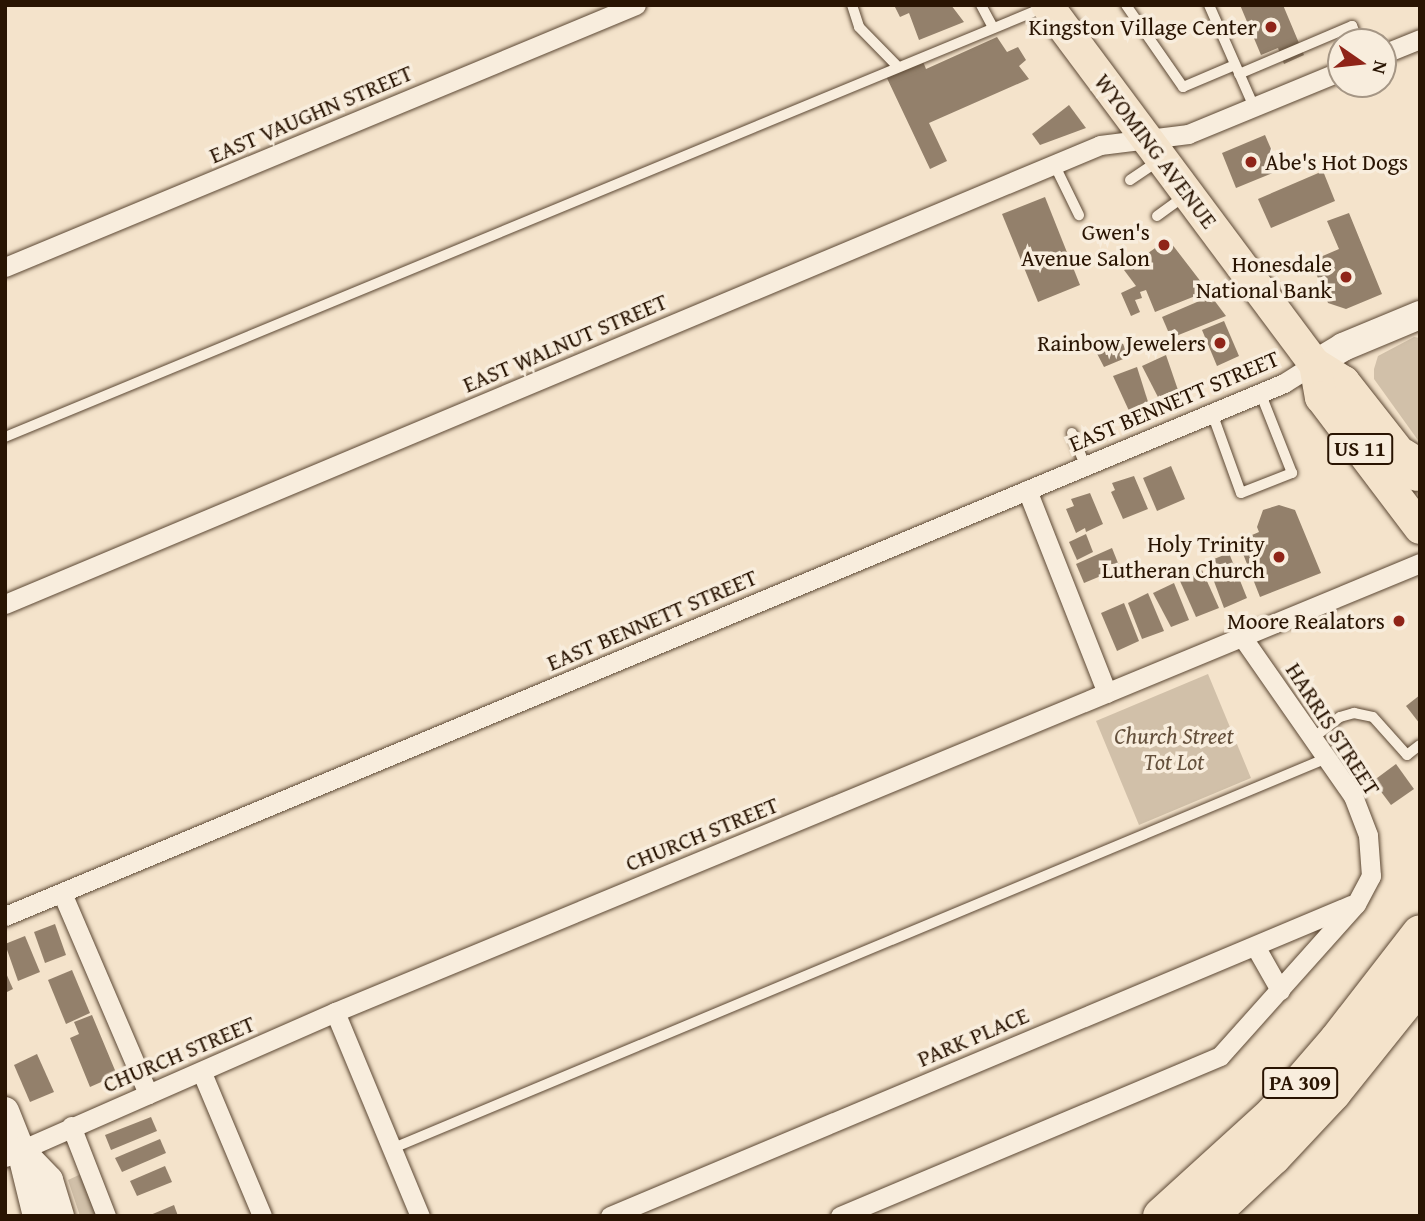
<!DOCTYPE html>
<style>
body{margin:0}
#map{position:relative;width:1425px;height:1221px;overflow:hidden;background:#f4e3cb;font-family:"Gentium Book Plus",serif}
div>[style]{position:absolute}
.green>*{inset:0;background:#d1c0a9}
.building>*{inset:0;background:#93806b}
.roads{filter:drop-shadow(0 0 2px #5c4834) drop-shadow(0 0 2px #5c4834)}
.lane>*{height:10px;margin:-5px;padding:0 5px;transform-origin:5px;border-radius:5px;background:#f8eddd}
.street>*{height:19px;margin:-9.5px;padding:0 9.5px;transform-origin:9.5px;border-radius:9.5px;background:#f8eddd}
.secondary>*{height:28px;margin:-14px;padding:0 14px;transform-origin:14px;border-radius:14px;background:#f8eddd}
.primary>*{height:32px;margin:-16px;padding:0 16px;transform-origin:16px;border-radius:16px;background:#f4e3cb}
.highway>*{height:37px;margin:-18.5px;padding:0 18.5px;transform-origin:18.5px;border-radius:18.5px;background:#f4e3cb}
.dots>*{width:19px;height:19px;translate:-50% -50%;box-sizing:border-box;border:4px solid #f8eddd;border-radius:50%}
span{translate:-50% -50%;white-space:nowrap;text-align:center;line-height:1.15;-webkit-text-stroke:7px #f8eddd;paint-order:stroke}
.shield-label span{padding:2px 5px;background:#f8eddd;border:2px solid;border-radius:5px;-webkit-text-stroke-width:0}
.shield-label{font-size:21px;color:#291402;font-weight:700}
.poi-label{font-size:23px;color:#291402}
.right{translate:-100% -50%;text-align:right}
.left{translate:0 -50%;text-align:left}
.street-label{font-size:23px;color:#291402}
.park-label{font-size:23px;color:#64503c;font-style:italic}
.frame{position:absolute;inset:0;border:7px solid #291402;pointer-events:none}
.north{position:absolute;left:1327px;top:28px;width:70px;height:70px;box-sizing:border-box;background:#f8eddd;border:2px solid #a59685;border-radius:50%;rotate:104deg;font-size:19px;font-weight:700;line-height:28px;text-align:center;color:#291402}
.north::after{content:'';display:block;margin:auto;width:24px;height:32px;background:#8f2418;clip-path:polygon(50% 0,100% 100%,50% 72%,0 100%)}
</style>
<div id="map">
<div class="green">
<i style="clip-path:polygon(1414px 337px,1420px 338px,1420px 443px,1374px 379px,1374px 369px,1378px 356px)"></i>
<i style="clip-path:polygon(1208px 674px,1251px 778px,1139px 825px,1096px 721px)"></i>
<i style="clip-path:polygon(81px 1174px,98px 1216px,80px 1216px,68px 1180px)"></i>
</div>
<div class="building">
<i style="clip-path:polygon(894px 5px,951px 5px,964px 22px,919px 40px,909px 13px,900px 17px)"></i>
<i style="clip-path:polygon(1240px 5px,1283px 5px,1304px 55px,1284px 64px,1278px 48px,1261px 55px)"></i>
<i style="clip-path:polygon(997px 37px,1007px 52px,1018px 47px,1026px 60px,1019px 66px,1029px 79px,929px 123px,947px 161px,930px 169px,885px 74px,922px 59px,926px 69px)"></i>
<i style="clip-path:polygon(1069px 105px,1086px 128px,1040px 145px,1032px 134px)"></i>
<i style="clip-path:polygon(1265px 135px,1280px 170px,1236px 188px,1222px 153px)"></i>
<i style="clip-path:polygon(1323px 171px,1335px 201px,1271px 228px,1258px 199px)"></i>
<i style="clip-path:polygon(1045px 197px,1080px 285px,1038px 302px,1002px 214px)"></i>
<i style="clip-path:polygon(1349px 213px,1382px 294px,1346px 309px,1328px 303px,1311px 261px,1339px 249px,1327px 221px)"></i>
<i style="clip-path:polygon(1168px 239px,1208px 291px,1155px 312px,1146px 290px,1140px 292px,1142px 298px,1135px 300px,1140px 312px,1131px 316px,1121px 293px,1136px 286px,1124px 270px)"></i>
<i style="clip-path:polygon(1211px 296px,1226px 316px,1171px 338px,1162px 317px)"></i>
<i style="clip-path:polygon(1224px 321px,1239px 356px,1217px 366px,1202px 330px)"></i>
<i style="clip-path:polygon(1103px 337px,1107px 347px,1122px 341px,1128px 357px,1104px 367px,1091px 342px)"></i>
<i style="clip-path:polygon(1166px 355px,1179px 393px,1160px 401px,1142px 366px)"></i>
<i style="clip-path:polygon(1137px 367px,1149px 405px,1130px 413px,1113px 376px)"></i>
<i style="clip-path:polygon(1171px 466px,1185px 499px,1157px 511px,1143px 478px)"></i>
<i style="clip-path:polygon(1134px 476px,1148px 509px,1123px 519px,1111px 492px,1115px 490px,1112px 483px)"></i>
<i style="clip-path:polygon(1090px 493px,1103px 524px,1086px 532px,1085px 528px,1076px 533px,1066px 509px,1074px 506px,1071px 499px)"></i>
<i style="clip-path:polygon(1279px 505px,1295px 510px,1321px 573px,1260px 597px,1238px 541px,1259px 532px,1257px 527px,1263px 510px)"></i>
<i style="clip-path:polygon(1086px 534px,1093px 552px,1077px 560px,1069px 542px)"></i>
<i style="clip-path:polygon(1112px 548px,1120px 568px,1084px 583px,1076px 564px)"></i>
<i style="clip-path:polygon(1229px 553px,1247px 598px,1224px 608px,1209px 568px,1217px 565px,1214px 559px)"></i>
<i style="clip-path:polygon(1202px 570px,1219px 608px,1196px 617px,1180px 581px)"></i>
<i style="clip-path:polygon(1174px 583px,1189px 620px,1171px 627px,1153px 593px)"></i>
<i style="clip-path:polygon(1148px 593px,1164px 631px,1142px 639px,1128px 603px)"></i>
<i style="clip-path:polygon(1124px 603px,1139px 641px,1117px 651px,1101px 613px)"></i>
<i style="clip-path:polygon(1420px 695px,1420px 724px,1406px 706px)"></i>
<i style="clip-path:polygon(1396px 764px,1414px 789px,1391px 805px,1373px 781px)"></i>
<i style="clip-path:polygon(55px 924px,66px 955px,45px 963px,34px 932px)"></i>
<i style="clip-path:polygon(25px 936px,40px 972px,18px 981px,5px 944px)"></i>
<i style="clip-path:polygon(72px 970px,90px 1013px,66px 1024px,48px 980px)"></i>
<i style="clip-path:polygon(5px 971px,13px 989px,5px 993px)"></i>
<i style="clip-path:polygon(92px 1015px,117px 1075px,90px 1087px,70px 1038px,79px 1034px,74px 1022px)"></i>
<i style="clip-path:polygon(37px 1054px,54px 1092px,30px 1102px,14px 1065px)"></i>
<i style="clip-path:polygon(151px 1117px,157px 1131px,111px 1150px,105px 1135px)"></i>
<i style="clip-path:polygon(160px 1139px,166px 1153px,122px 1172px,115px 1158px)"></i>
<i style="clip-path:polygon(165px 1166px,172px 1182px,137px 1196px,130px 1181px)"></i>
<i style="clip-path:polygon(174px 1205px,178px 1216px,148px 1216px)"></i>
</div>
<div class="roads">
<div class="lane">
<i style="left:852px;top:5px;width:23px;rotate:72deg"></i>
<i style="left:859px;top:27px;width:56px;rotate:45.7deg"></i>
<i style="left:981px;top:5px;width:26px;rotate:62deg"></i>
<i style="left:1126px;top:5px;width:100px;rotate:55.2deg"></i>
<i style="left:1183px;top:87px;width:56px;rotate:-22.9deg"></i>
<i style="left:1209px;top:5px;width:111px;rotate:66.2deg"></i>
<i style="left:1239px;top:74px;width:123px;rotate:-23deg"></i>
<i style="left:1352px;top:26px;width:17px;rotate:66deg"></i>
<i style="left:1054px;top:164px;width:57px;rotate:63.9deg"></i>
<i style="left:1130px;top:180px;width:34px;rotate:-34deg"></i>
<i style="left:1157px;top:216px;width:34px;rotate:-36deg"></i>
<i style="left:1212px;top:413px;width:85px;rotate:70.1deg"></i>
<i style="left:1241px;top:493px;width:55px;rotate:-21.4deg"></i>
<i style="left:1292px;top:473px;width:87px;rotate:-111.6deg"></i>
<i style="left:1072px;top:433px;width:35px;rotate:68deg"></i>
<i style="left:5px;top:437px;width:1123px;rotate:-22.46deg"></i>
<i style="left:1313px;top:738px;width:34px;rotate:-38deg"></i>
<i style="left:1340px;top:717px;width:15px;rotate:-16deg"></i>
<i style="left:1354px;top:713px;width:19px;rotate:12deg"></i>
<i style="left:1373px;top:717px;width:51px;rotate:48.2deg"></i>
<i style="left:1407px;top:755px;width:16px;rotate:-38deg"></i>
<i style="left:391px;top:1149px;width:1014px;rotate:-22.67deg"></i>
</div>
<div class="street">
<i style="left:1383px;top:54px;width:40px;rotate:-22deg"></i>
<i style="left:5px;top:267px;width:683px;rotate:-22.55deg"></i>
<i style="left:1027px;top:490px;width:218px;rotate:68.5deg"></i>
<i style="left:5px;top:604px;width:1187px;rotate:-22.74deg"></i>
<i style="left:1100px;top:145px;width:89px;rotate:-7.1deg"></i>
<i style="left:1188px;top:134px;width:165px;rotate:-22.4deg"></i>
<i style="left:62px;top:893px;width:219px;rotate:66.8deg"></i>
<i style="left:5px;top:916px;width:1386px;rotate:-22.62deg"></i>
<i style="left:1284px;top:383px;width:36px;rotate:-32deg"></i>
<i style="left:1255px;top:946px;width:51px;rotate:60.4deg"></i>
<i style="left:335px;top:1012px;width:221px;rotate:67.4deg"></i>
<i style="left:202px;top:1073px;width:155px;rotate:67.2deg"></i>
<i style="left:71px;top:1126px;width:97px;rotate:68.7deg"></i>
<i style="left:5px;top:1157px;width:360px;rotate:-23.7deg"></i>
<i style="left:335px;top:1012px;width:1174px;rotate:-22.48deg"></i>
<i style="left:610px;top:1216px;width:804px;rotate:-22.77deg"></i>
<i style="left:840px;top:1216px;width:412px;rotate:-22.8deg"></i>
<i style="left:1220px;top:1056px;width:204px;rotate:-48.2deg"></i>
<i style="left:1356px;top:904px;width:32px;rotate:-62deg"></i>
<i style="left:1371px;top:876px;width:41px;rotate:-94.2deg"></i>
<i style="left:1368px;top:835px;width:42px;rotate:-111deg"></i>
<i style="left:1353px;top:796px;width:194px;rotate:-124.9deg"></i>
</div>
<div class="secondary">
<i style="left:1315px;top:364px;width:33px;rotate:-31deg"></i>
<i style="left:1343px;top:347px;width:83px;rotate:-22.6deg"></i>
<i style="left:5px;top:1111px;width:43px;rotate:68.2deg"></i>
<i style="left:21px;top:1151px;width:67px;rotate:76.2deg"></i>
<i style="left:21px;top:1151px;width:40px;rotate:46deg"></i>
<i style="left:49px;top:1180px;width:38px;rotate:73deg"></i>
</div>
<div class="primary">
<i style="left:1047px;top:5px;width:448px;rotate:53.3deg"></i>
<i style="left:1315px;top:364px;width:34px;rotate:32deg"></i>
<i style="left:1344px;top:382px;width:118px;rotate:51.9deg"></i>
<i style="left:1315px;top:364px;width:34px;rotate:80deg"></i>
<i style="left:1321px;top:397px;width:164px;rotate:52.9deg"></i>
</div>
<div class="highway">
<i style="left:1401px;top:456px;width:22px;rotate:32deg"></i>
<i style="left:1161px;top:1216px;width:151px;rotate:-42.3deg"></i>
<i style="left:1273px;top:1114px;width:98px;rotate:-49.1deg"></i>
<i style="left:1337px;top:1040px;width:135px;rotate:-52.2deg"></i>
<i style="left:1208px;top:1216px;width:88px;rotate:-43.2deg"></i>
<i style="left:1272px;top:1156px;width:88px;rotate:-46.8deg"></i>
<i style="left:1332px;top:1092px;width:141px;rotate:-51.3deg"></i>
</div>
</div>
<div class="dots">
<i style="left:1271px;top:27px;background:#8f2418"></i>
<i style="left:1251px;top:162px;background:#8f2418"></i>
<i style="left:1164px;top:245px;background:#8f2418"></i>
<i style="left:1346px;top:277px;background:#8f2418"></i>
<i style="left:1220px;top:343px;background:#8f2418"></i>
<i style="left:1279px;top:557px;background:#8f2418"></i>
<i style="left:1399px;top:621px;background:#8f2418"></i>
</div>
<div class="shield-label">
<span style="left:1360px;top:449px">US 11</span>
<span style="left:1300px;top:1083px">PA 309</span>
</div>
<div class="poi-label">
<span class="right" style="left:1257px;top:27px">Kingston Village Center</span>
<span class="left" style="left:1265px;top:162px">Abe's Hot Dogs</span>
<span class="right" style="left:1150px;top:245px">Gwen's<br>Avenue Salon</span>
<span class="right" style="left:1332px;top:277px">Honesdale<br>National Bank</span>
<span class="right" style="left:1206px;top:343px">Rainbow Jewelers</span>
<span class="right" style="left:1265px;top:557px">Holy Trinity<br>Lutheran Church</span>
<span class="right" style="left:1385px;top:621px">Moore Realators</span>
</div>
<div class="street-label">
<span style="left:311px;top:114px;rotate:-23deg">EAST VAUGHN STREET</span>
<span style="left:1156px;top:151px;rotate:53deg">WYOMING AVENUE</span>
<span style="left:565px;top:343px;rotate:-23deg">EAST WALNUT STREET</span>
<span style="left:1174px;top:401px;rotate:-23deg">EAST BENNETT STREET</span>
<span style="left:652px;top:620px;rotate:-23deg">EAST BENNETT STREET</span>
<span style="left:1333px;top:729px;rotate:57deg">HARRIS STREET</span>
<span style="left:702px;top:834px;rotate:-22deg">CHURCH STREET</span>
<span style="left:973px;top:1037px;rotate:-23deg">PARK PLACE</span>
<span style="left:179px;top:1054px;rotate:-23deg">CHURCH STREET</span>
</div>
<div class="park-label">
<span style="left:1174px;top:749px">Church Street<br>Tot Lot</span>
</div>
<div class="frame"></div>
<div class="north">N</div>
</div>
